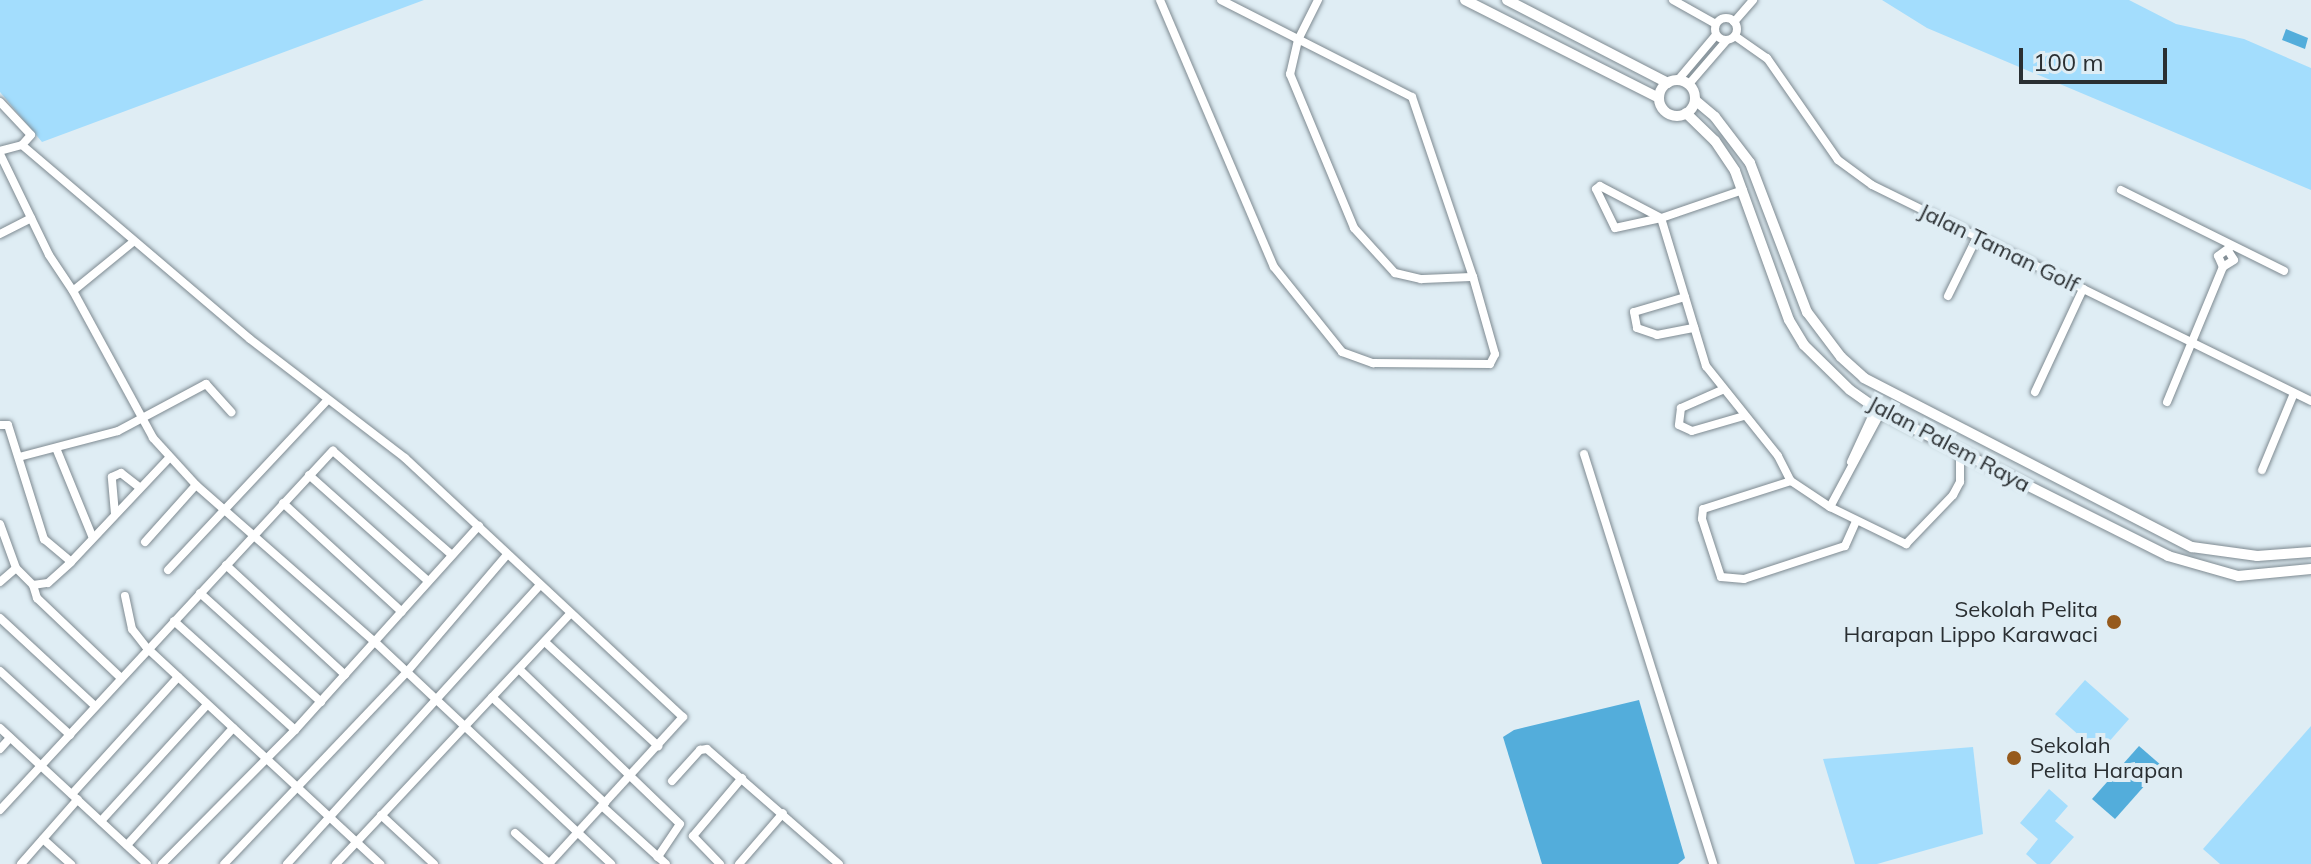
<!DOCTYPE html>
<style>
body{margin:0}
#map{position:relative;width:2311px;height:864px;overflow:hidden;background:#dfedf4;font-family:Mulish,sans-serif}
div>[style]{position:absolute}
.green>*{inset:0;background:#a3ddfd}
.water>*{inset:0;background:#53addb}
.roads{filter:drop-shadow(0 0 2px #7e8a91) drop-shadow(0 0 2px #7e8a91)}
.minor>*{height:8px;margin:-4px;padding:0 4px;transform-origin:4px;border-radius:4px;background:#fff}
.minor>.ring{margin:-4px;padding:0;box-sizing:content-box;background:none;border:8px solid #fff;border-radius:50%}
.tertiary>*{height:10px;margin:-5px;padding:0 5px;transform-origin:5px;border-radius:5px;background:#fff}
.tertiary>.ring{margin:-5px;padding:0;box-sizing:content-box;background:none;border:10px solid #fff;border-radius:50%}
.dots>*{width:22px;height:22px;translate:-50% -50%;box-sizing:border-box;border:4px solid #dfedf4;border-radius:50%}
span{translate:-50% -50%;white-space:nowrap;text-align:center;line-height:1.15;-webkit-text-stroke:8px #dfedf4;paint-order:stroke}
.street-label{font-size:22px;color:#2a2f32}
.poi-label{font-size:22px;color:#2a2f32}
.right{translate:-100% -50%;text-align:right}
.left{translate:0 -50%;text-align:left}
.scale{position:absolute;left:2019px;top:48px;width:148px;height:36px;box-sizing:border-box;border:4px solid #2a2f32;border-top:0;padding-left:10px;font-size:24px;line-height:28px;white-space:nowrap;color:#2a2f32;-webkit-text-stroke:6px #dfedf4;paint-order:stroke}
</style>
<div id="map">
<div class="green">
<i style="clip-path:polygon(0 0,424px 0,42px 142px,0 92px)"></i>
<i style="clip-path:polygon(1882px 0,2129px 0,2176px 24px,2244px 39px,2311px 68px,2311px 190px,1927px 28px)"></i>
<i style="clip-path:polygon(2085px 680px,2129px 719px,2099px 753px,2055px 714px)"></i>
<i style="clip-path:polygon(2311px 726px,2311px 864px,2220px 864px,2203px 849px)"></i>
<i style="clip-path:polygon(1973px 747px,1983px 834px,1877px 864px,1855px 864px,1823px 759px)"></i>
<i style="clip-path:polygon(2049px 789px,2068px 806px,2055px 821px,2074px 837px,2050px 864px,2037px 864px,2026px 854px,2038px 839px,2020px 823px)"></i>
</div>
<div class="water">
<i style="clip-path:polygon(2286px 29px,2308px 38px,2305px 49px,2282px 40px)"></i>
<i style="clip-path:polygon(1639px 700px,1685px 858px,1678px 864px,1542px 864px,1503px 737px,1514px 730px)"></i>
<i style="clip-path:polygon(2139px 746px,2162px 766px,2115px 819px,2092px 799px)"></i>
</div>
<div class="roads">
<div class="minor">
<i style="left:1160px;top:0;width:290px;rotate:66.9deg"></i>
<i style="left:1274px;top:267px;width:109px;rotate:51.3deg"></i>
<i style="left:1342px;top:352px;width:33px;rotate:20deg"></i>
<i style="left:1373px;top:363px;width:117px;rotate:0.5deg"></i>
<i style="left:1490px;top:364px;width:11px;rotate:-63deg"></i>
<i style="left:1495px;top:354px;width:80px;rotate:-105.9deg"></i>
<i style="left:1473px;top:277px;width:190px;rotate:-108.7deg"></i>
<i style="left:1412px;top:97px;width:214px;rotate:-153.1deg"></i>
<i style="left:1318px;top:0;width:45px;rotate:116.6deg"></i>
<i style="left:1298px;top:40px;width:35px;rotate:103deg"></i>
<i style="left:1290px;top:74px;width:167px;rotate:67.4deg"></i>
<i style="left:1354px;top:228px;width:61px;rotate:47.7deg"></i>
<i style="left:1395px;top:273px;width:27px;rotate:13deg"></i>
<i style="left:1421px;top:279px;width:52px;rotate:-2.2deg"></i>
<i style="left:1673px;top:0;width:49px;rotate:29.2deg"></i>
<i class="ring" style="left:1715px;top:18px;width:14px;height:14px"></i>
<i style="left:1734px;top:22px;width:29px;rotate:-49deg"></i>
<i style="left:1735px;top:36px;width:39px;rotate:35deg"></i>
<i style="left:1767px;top:58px;width:124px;rotate:55.2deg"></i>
<i style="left:1838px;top:160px;width:42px;rotate:36.3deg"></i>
<i style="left:1872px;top:185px;width:489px;rotate:26.2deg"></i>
<i style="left:1678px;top:80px;width:59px;rotate:-49.8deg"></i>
<i style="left:1689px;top:84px;width:57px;rotate:-49.3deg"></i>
<i style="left:0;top:102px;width:45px;rotate:46.8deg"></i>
<i style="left:31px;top:135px;width:13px;rotate:132deg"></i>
<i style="left:22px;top:145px;width:23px;rotate:165deg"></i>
<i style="left:22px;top:145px;width:299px;rotate:40.4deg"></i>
<i style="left:250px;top:339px;width:195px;rotate:37.5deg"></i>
<i style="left:405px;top:458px;width:380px;rotate:43deg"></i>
<i style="left:683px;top:717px;width:199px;rotate:132.4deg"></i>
<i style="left:0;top:154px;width:112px;rotate:64.1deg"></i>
<i style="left:49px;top:255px;width:43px;rotate:56.3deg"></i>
<i style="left:1743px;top:190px;width:87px;rotate:161.1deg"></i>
<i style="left:1661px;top:218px;width:47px;rotate:167.7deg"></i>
<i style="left:1615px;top:228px;width:43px;rotate:-116deg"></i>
<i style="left:1596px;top:189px;width:5px;rotate:-37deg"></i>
<i style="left:1600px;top:186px;width:69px;rotate:27.7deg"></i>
<i style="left:1661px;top:218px;width:155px;rotate:73.1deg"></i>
<i style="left:1706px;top:366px;width:115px;rotate:51.3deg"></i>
<i style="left:1778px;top:456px;width:28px;rotate:63deg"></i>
<i style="left:1791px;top:481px;width:47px;rotate:33.7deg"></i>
<i style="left:1830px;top:507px;width:85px;rotate:26deg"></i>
<i style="left:1906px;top:544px;width:68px;rotate:-46.2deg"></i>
<i style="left:1953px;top:495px;width:15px;rotate:-62deg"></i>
<i style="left:1960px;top:482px;width:31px;rotate:-90deg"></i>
<i style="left:2121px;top:190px;width:182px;rotate:26.4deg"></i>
<i style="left:0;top:234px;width:35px;rotate:-27deg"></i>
<i style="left:133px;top:242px;width:77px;rotate:140.8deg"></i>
<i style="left:73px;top:291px;width:167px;rotate:61.4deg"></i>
<i style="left:153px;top:438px;width:64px;rotate:47.5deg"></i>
<i style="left:196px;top:485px;width:238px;rotate:41.3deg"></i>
<i style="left:375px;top:642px;width:324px;rotate:43.2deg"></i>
<i style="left:2229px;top:252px;width:9px;rotate:58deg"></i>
<i style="left:2234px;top:260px;width:13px;rotate:148deg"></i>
<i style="left:2223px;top:267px;width:12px;rotate:-114deg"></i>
<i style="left:2218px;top:256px;width:17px;rotate:-36deg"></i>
<i style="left:1948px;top:296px;width:66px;rotate:-63.8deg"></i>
<i style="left:1685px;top:297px;width:53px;rotate:163.6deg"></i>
<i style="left:1634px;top:312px;width:16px;rotate:79deg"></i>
<i style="left:1637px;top:328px;width:21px;rotate:19deg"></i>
<i style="left:1657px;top:335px;width:38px;rotate:-11deg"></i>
<i style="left:1722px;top:390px;width:45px;rotate:156.3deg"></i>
<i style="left:1681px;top:408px;width:17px;rotate:97deg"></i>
<i style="left:1679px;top:425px;width:14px;rotate:25deg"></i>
<i style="left:1692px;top:431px;width:54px;rotate:-16.1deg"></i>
<i style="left:2035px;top:392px;width:114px;rotate:-65deg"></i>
<i style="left:2167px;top:402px;width:146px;rotate:-67.5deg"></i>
<i style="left:0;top:425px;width:8px"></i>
<i style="left:8px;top:425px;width:120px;rotate:72.5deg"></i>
<i style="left:44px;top:539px;width:35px;rotate:40deg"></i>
<i style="left:56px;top:448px;width:97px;rotate:67.7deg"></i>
<i style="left:1584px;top:454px;width:430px;rotate:72.5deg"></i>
<i style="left:19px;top:457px;width:102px;rotate:-14.7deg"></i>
<i style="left:118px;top:431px;width:100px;rotate:-28.1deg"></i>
<i style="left:206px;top:384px;width:38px;rotate:48deg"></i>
<i style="left:1851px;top:462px;width:60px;rotate:-65.2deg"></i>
<i style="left:2262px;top:470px;width:83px;rotate:-67.4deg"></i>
<i style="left:309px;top:475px;width:159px;rotate:41.7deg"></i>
<i style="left:1791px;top:481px;width:92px;rotate:162.3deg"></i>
<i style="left:1703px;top:509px;width:10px;rotate:96deg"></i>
<i style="left:1702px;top:519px;width:61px;rotate:71.9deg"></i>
<i style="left:1721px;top:577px;width:23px;rotate:5deg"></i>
<i style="left:1744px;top:579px;width:106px;rotate:-18.1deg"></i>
<i style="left:1845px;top:546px;width:27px;rotate:-66deg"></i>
<i style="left:283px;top:503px;width:161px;rotate:42.5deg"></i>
<i style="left:1830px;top:507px;width:108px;rotate:-61.8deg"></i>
<i style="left:115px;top:514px;width:37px;rotate:-95deg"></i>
<i style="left:112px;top:477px;width:10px;rotate:-24deg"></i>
<i style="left:121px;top:473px;width:24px;rotate:38deg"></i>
<i style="left:0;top:524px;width:47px;rotate:70deg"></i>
<i style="left:16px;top:568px;width:24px;rotate:45deg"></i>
<i style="left:33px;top:585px;width:14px;rotate:73deg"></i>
<i style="left:37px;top:598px;width:116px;rotate:43.6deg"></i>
<i style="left:145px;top:542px;width:76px;rotate:-48.2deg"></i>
<i style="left:226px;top:565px;width:162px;rotate:42.7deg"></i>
<i style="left:168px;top:570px;width:231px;rotate:-46.8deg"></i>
<i style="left:0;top:582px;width:21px;rotate:-41deg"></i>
<i style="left:33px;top:585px;width:15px;rotate:-8deg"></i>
<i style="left:48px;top:583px;width:31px;rotate:-42deg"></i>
<i style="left:71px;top:562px;width:143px;rotate:-46.7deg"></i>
<i style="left:200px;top:593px;width:163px;rotate:42deg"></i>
<i style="left:125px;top:596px;width:34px;rotate:78deg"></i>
<i style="left:132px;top:629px;width:24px;rotate:52deg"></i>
<i style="left:147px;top:648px;width:318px;rotate:42.8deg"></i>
<i style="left:0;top:618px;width:129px;rotate:42.8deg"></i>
<i style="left:174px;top:621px;width:163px;rotate:42deg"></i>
<i style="left:545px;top:642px;width:154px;rotate:42.6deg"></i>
<i style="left:519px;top:669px;width:223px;rotate:43.9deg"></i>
<i style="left:680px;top:824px;width:40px;rotate:124deg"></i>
<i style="left:0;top:671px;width:95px;rotate:42.4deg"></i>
<i style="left:492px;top:697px;width:155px;rotate:43.2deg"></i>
<i style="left:0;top:728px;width:200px;rotate:42.8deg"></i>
<i style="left:0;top:749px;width:15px;rotate:-48deg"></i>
<i style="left:672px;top:781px;width:42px;rotate:-47.9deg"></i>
<i style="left:700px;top:750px;width:7px;rotate:-8deg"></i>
<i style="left:707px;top:749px;width:175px;rotate:41.1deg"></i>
<i style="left:72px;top:794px;width:158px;rotate:-47.8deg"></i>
<i style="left:602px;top:806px;width:86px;rotate:42.2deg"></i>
<i style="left:0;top:810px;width:490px;rotate:-47.2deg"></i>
<i style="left:333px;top:451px;width:158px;rotate:41.2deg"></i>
<i style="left:381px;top:815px;width:72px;rotate:42.8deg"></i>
<i style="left:101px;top:821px;width:157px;rotate:-47.6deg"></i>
<i style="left:515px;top:833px;width:47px;rotate:41.5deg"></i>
<i style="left:43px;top:839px;width:38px;rotate:42deg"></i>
<i style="left:127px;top:845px;width:158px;rotate:-47.8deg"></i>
<i style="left:21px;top:864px;width:86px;rotate:-48.8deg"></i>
<i style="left:162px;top:864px;width:189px;rotate:-45.2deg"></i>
<i style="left:295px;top:730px;width:275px;rotate:-48deg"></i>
<i style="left:224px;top:864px;width:264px;rotate:-46.4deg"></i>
<i style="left:406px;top:673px;width:154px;rotate:-49.5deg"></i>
<i style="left:287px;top:864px;width:375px;rotate:-47.8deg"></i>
<i style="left:336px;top:864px;width:342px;rotate:-46.9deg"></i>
<i style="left:720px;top:864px;width:39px;rotate:-134deg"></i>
<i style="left:693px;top:836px;width:76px;rotate:-49.8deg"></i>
<i style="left:739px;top:864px;width:67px;rotate:-49.2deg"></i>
</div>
<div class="tertiary">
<i style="left:1465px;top:0;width:217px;rotate:26.8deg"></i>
<i style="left:1507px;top:0;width:181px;rotate:27.3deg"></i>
<i class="ring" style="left:1659px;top:80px;width:26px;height:26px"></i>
<i style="left:1695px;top:100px;width:26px;rotate:40deg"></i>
<i style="left:1715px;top:117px;width:58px;rotate:52.7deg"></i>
<i style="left:1750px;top:163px;width:160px;rotate:69.1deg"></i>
<i style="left:1807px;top:312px;width:56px;rotate:52.9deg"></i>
<i style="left:1841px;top:357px;width:31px;rotate:42deg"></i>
<i style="left:1864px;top:378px;width:369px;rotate:27.3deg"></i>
<i style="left:2192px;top:547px;width:66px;rotate:7.9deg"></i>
<i style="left:2257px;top:556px;width:54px;rotate:-4.2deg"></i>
<i style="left:1686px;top:113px;width:40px;rotate:44deg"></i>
<i style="left:1715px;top:141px;width:36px;rotate:56deg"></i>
<i style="left:1735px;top:171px;width:158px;rotate:70.1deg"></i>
<i style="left:1789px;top:320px;width:29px;rotate:59deg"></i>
<i style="left:1804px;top:345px;width:64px;rotate:44.4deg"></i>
<i style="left:1850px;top:390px;width:38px;rotate:35deg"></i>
<i style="left:1881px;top:412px;width:321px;rotate:26.6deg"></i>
<i style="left:2168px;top:556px;width:73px;rotate:15.9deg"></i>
<i style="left:2238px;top:576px;width:73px;rotate:-5.5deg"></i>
</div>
</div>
<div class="dots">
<i style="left:2114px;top:622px;background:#965a1c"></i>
<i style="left:2014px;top:758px;background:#965a1c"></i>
</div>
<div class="street-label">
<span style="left:1999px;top:248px;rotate:26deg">Jalan Taman Golf</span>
<span style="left:1949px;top:444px;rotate:28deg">Jalan Palem Raya</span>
</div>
<div class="poi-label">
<span class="right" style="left:2098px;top:622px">Sekolah Pelita<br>Harapan Lippo Karawaci</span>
<span class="left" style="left:2030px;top:758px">Sekolah<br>Pelita Harapan</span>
</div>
<div class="scale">100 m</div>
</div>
